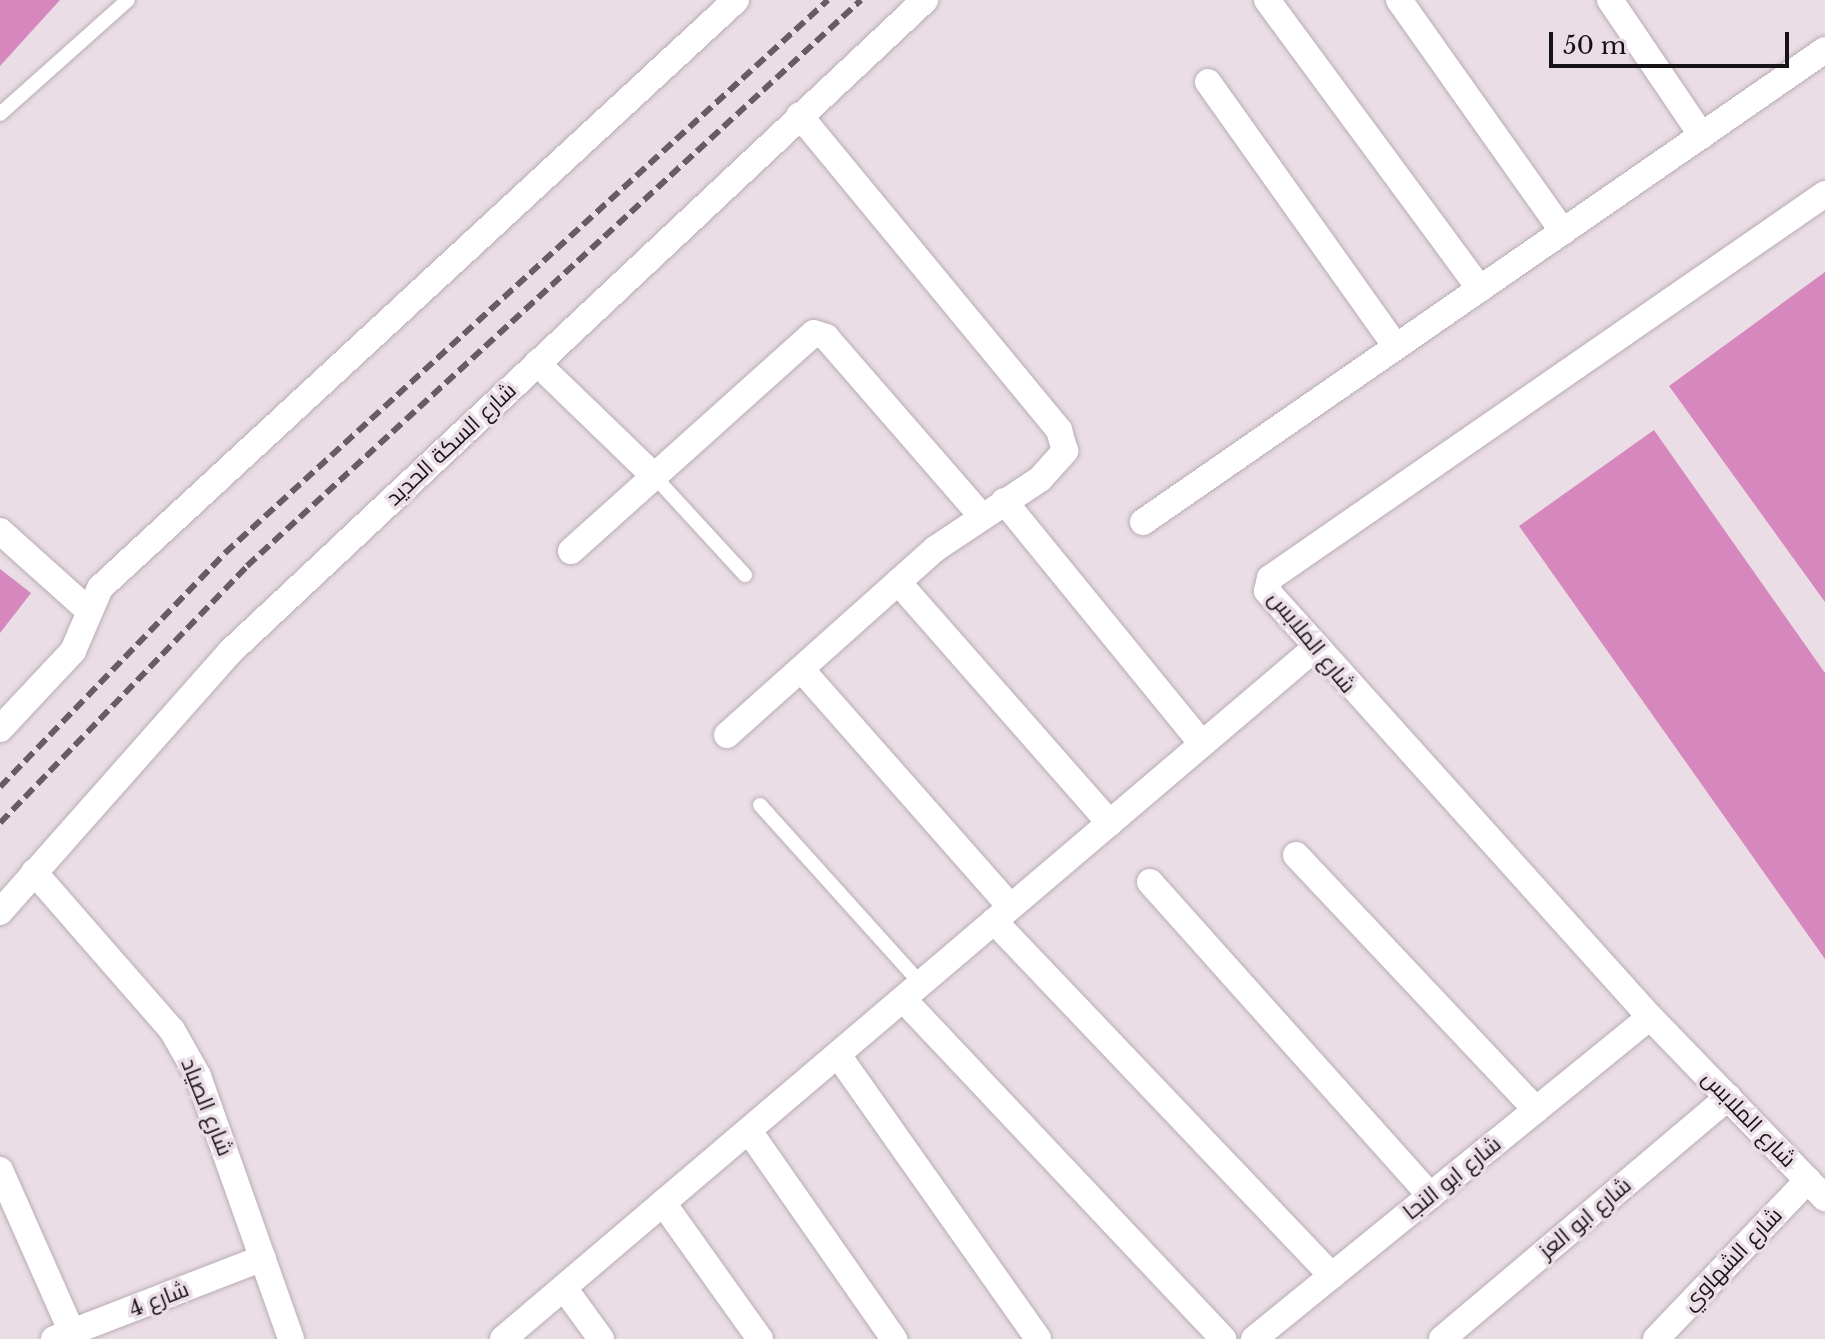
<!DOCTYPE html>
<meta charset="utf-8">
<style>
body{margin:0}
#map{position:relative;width:1825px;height:1339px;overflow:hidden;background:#eadde5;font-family:"Libre Baskerville",Cairo,serif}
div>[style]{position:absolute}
.building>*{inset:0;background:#d687bd}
.roads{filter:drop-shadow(0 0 2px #b9acb4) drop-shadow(0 0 2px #b9acb4)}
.lane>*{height:14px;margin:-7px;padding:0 7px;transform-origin:7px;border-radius:7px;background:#fff}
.street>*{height:26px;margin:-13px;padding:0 13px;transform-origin:13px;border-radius:13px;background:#fff}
.rail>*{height:6px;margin-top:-3px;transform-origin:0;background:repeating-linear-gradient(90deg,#655d62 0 12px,transparent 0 18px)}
span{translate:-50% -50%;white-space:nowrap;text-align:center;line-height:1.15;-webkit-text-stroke:7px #eadde5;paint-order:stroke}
.street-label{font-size:22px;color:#161215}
.scale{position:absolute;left:1549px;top:32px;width:240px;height:36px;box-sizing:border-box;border:4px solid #161215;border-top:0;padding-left:10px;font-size:24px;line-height:28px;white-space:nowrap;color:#161215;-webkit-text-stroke:6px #eadde5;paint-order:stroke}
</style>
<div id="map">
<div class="building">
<i style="clip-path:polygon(0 0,60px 0,0 66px)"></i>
<i style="clip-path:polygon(1825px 272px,1825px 602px,1669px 386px)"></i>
<i style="clip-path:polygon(1654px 430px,1825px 673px,1825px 959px,1519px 526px)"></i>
<i style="clip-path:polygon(0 569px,31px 593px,0 633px)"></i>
</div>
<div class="roads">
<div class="lane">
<i style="left:0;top:114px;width:171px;rotate:-41.7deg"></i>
<i style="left:653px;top:475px;width:136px;rotate:47.4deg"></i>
<i style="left:760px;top:805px;width:241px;rotate:48deg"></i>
</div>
<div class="street">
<i style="left:1267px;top:0;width:359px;rotate:53.6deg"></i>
<i style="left:1399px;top:0;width:284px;rotate:54.7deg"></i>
<i style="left:1610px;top:0;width:164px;rotate:55.9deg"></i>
<i style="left:1208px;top:82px;width:325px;rotate:54.6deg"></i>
<i style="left:1825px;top:194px;width:675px;rotate:145.32deg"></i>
<i style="left:1270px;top:578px;width:13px;rotate:103deg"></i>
<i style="left:1267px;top:591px;width:573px;rotate:48.04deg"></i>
<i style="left:1650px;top:1017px;width:252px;rotate:46deg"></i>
<i style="left:537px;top:363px;width:161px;rotate:44deg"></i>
<i style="left:1004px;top:501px;width:313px;rotate:50.8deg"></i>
<i style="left:1143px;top:522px;width:829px;rotate:-34.69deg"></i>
<i style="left:0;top:531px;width:118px;rotate:41.9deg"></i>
<i style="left:571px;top:551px;width:326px;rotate:-41.9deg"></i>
<i style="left:814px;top:333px;width:13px;rotate:18deg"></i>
<i style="left:826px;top:337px;width:236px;rotate:49deg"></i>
<i style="left:898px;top:582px;width:321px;rotate:48.7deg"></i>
<i style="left:801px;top:669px;width:317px;rotate:48.6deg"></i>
<i style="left:0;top:729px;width:107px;rotate:-46.9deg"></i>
<i style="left:73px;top:651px;width:69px;rotate:-66.8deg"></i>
<i style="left:100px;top:588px;width:866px;rotate:-42.75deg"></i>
<i style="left:727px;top:735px;width:279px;rotate:-41.8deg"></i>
<i style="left:935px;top:549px;width:126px;rotate:-33.7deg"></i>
<i style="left:1040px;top:479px;width:38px;rotate:-48deg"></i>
<i style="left:1065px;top:451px;width:22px;rotate:-106deg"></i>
<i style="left:1059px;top:430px;width:408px;rotate:-129.5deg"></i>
<i style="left:1296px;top:855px;width:350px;rotate:46.7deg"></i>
<i style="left:34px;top:872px;width:210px;rotate:48.9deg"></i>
<i style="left:172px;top:1030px;width:53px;rotate:60.5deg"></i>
<i style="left:198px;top:1076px;width:279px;rotate:70.5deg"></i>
<i style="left:1150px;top:882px;width:421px;rotate:48.2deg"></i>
<i style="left:0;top:912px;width:347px;rotate:-48.5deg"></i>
<i style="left:230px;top:652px;width:953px;rotate:-43.17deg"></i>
<i style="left:994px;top:921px;width:490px;rotate:46.4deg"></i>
<i style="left:903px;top:999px;width:467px;rotate:46.7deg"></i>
<i style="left:838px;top:1055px;width:347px;rotate:54.8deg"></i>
<i style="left:749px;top:1131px;width:254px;rotate:55.1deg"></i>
<i style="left:0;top:1170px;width:185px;rotate:66.1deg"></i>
<i style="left:663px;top:1203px;width:167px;rotate:54.5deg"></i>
<i style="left:564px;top:1288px;width:63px;rotate:54deg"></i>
<i style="left:54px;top:1339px;width:224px;rotate:-21.2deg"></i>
<i style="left:503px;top:1339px;width:1063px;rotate:-40.39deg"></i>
<i style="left:1254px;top:1339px;width:510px;rotate:-39.12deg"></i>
<i style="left:1442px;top:1339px;width:375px;rotate:-40.2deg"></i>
<i style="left:1656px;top:1339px;width:220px;rotate:-46.3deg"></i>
</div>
</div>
<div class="rail">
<i style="left:0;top:787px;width:325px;rotate:-46.1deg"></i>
<i style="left:225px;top:553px;width:818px;rotate:-42.52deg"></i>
<i style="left:0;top:823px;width:356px;rotate:-46.1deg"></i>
<i style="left:247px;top:566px;width:835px;rotate:-42.67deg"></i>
</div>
<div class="street-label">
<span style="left:451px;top:444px;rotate:-43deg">شارع السكة الحديد</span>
<span style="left:1312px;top:642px;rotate:51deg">شارع الملابس</span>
<span style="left:207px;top:1107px;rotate:68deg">شارع الصياد</span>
<span style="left:1749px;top:1119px;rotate:46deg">شارع الملابس</span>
<span style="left:1452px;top:1178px;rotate:-39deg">شارع ابو النجا</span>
<span style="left:1585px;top:1218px;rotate:-40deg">شارع ابو العز</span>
<span style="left:1732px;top:1259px;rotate:-46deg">شارع الشهاوي</span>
<span style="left:159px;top:1299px;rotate:-21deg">شارع 4</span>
</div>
<div class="scale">50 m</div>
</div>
